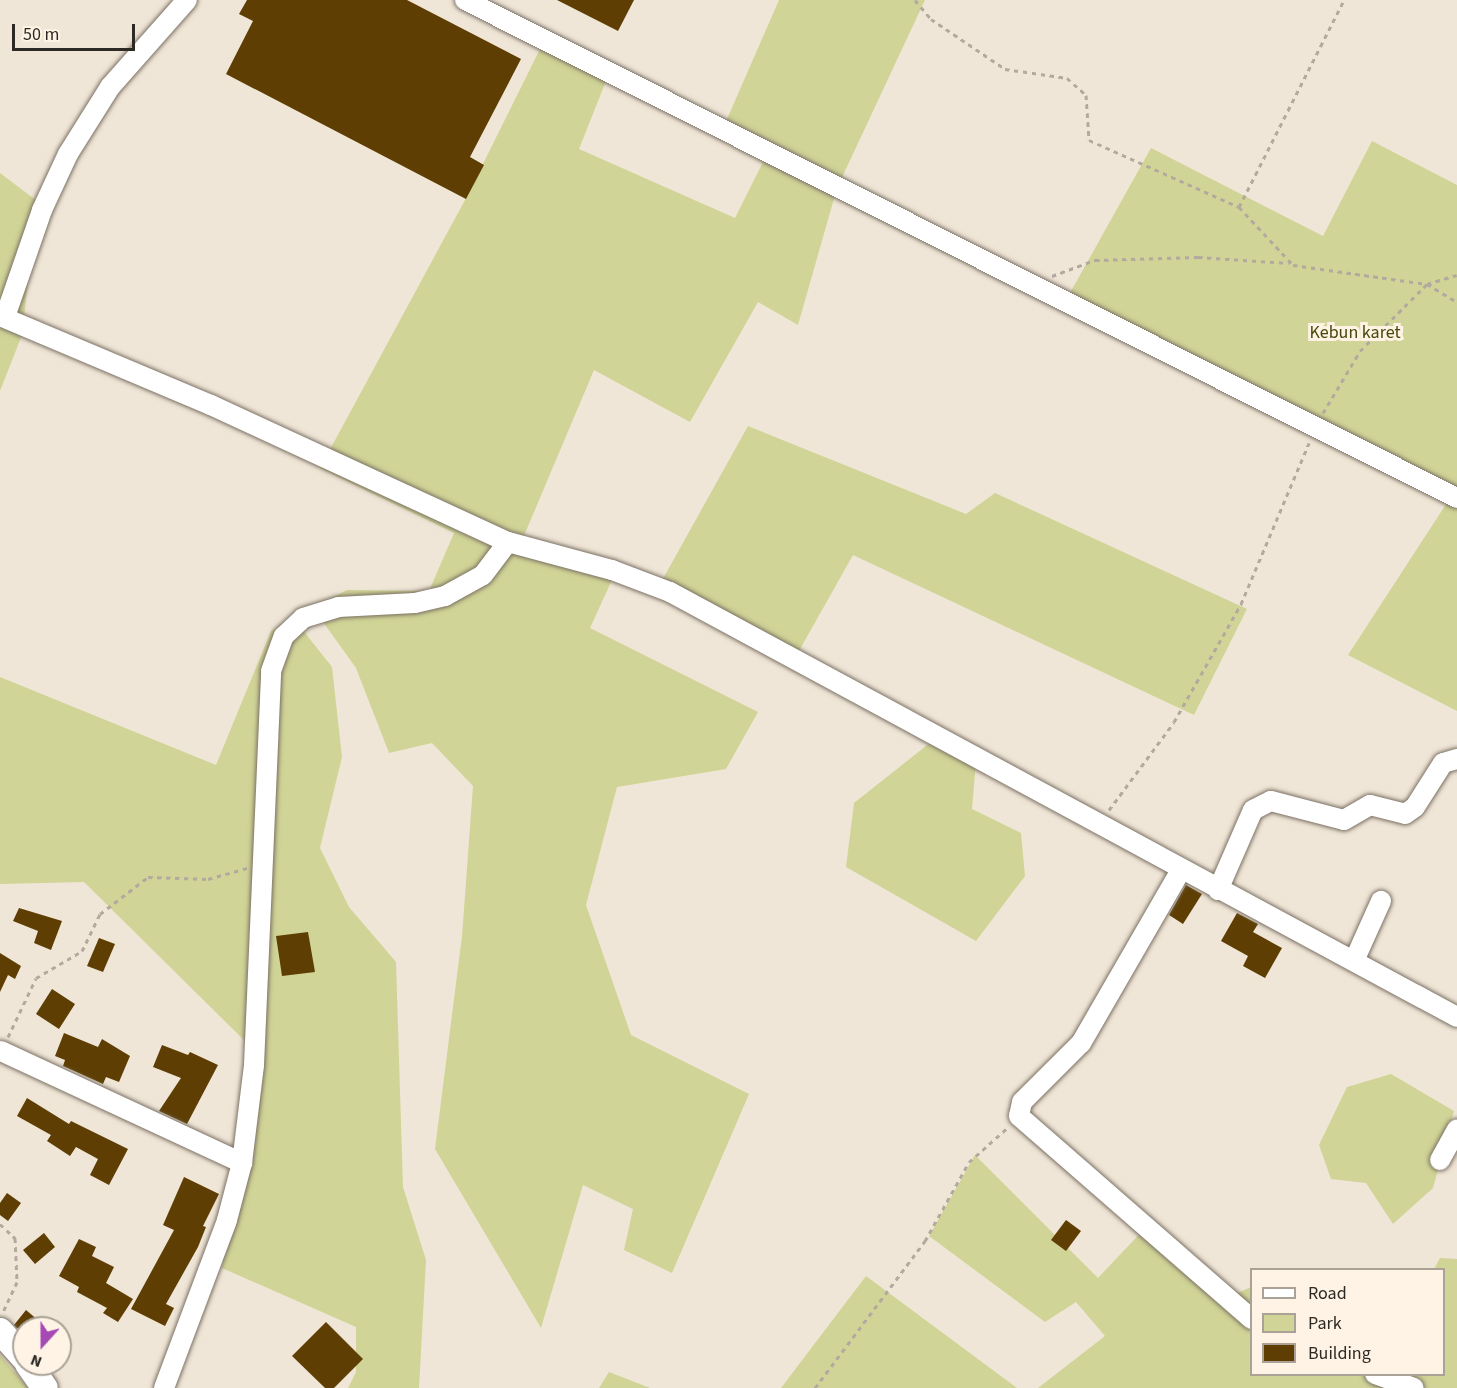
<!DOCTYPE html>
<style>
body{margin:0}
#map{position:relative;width:1457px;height:1388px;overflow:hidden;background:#f0e6d7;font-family:"Source Sans 3",sans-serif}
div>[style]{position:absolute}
.green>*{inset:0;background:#d0d496}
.building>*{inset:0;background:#5e3e03}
.path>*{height:3px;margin-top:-1.5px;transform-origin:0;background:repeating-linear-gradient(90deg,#b2aa9e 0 4.5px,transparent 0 9px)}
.roads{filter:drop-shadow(0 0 2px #7b7164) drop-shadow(0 0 2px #7b7164)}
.minor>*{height:20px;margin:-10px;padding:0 10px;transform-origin:10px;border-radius:10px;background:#fff}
.tertiary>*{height:26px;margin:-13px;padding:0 13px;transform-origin:13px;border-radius:13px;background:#fff}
span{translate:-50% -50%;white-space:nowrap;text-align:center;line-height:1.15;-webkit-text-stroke:6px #fef3e4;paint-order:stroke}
.park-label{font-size:18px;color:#47480b}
.legend{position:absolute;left:1250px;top:1268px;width:195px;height:108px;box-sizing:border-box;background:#fef3e4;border:2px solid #aaa297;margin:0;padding:8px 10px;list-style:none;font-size:18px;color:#2d2924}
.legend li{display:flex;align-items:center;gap:12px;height:30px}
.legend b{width:30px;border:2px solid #aaa297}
.north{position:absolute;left:12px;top:1316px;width:60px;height:60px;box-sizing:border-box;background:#fef3e4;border:2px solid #aaa297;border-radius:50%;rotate:201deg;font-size:16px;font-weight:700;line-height:24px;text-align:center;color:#2d2924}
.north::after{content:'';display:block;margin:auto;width:21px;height:27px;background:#a54ab5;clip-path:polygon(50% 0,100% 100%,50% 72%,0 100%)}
.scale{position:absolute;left:12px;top:24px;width:123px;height:27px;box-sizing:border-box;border:3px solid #2d2924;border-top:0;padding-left:8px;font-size:18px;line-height:21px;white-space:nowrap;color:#2d2924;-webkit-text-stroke:4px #fef3e4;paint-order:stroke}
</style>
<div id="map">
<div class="green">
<i style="clip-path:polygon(779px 0,925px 0,837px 188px,798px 325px,758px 302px,690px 422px,594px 370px,523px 538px,617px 569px,590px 628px,758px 712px,726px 769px,617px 787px,586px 905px,631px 1035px,749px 1094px,672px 1273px,624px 1250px,633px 1209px,583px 1185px,541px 1328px,435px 1149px,462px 936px,473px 786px,432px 743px,389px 753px,356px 668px,313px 608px,347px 590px,429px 591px,454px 533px,320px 468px,465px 200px,543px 43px,608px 76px,579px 149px,735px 218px,769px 150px,724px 126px)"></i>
<i style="clip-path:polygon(1372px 141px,1457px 185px,1457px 711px,1348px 655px,1452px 495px,1065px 302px,1151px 148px,1323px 236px)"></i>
<i style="clip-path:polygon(0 173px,37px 201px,22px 335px,0 391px)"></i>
<i style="clip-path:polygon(748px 426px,966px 514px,995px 493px,1247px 609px,1194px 715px,853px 555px,795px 658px,660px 584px)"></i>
<i style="clip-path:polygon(294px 619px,332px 667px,342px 757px,320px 848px,349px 907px,396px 962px,403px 1187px,426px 1260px,419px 1388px,348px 1388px,356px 1372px,356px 1327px,222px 1268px,253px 1049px,84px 882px,0 884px,0 677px,216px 765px,271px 631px)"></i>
<i style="clip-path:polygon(931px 742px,976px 762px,972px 809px,1021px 833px,1025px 876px,976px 941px,846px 867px,854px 803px)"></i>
<i style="clip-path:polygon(1391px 1074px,1454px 1111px,1433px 1188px,1393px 1224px,1366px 1183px,1331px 1179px,1319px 1145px,1347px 1087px)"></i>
<i style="clip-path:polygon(975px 1155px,1098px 1278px,1149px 1224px,1231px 1296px,1251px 1287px,1252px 1374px,1444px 1374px,1444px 1270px,1434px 1269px,1440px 1258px,1457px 1259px,1457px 1388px,1038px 1388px,1105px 1336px,1076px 1302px,1045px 1322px,929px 1236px)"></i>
<i style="clip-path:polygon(866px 1276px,1017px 1388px,781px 1388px)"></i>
<i style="clip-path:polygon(0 1355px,28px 1388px,0 1388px)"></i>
<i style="clip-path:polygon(609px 1372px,650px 1388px,599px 1388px)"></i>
</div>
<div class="building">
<i style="clip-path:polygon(247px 0,407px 0,521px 59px,470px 157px,484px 165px,466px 199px,226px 74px,253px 21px,239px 14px)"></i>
<i style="clip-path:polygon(557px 0,634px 0,618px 31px)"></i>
<i style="clip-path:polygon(1186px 885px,1202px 894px,1183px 924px,1169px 915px)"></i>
<i style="clip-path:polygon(19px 908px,62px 921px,51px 950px,34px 943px,38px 931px,13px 921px)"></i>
<i style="clip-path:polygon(1237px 913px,1258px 924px,1253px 932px,1282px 948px,1265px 978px,1243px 966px,1248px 956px,1221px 941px)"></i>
<i style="clip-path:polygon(308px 932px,315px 972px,282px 976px,276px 936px)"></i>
<i style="clip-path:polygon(99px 938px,115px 944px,103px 972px,87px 966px)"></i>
<i style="clip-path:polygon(0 953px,21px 966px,15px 979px,8px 975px,0 992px)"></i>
<i style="clip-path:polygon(52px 989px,75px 1004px,59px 1029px,36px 1014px)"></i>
<i style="clip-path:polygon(64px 1033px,98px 1047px,102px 1039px,130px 1056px,119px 1082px,106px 1077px,103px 1084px,63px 1066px,65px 1060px,55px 1056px)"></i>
<i style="clip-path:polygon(162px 1045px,188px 1055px,190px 1052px,218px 1065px,187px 1124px,159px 1111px,181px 1078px,153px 1067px)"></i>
<i style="clip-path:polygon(27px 1098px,69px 1124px,71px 1121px,128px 1149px,109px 1185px,90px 1175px,98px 1159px,76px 1147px,70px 1156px,47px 1141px,51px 1135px,17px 1116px)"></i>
<i style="clip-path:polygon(184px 1177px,219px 1194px,203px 1226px,206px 1227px,198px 1247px,166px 1304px,174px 1308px,165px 1326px,131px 1309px,174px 1230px,163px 1225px)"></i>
<i style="clip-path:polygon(7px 1193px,21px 1203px,8px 1221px,0 1215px,0 1203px)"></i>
<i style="clip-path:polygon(1066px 1220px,1081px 1231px,1066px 1251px,1051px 1240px)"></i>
<i style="clip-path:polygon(44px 1233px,55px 1247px,35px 1264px,23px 1250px)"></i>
<i style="clip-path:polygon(79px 1239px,96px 1247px,92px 1256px,114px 1267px,106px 1283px,133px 1299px,118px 1322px,103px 1313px,107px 1308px,77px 1292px,79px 1287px,59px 1276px)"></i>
<i style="clip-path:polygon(26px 1310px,39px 1321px,34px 1328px,17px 1328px,14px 1325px)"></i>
<i style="clip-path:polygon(326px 1322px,363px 1359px,334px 1388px,325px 1388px,292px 1356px)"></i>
</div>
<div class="path">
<i style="left:915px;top:0;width:25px;rotate:50deg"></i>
<i style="left:931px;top:19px;width:89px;rotate:34deg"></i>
<i style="left:1005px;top:69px;width:63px;rotate:8.3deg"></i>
<i style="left:1067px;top:78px;width:25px;rotate:42deg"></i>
<i style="left:1086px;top:95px;width:45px;rotate:86.2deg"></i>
<i style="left:1089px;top:140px;width:164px;rotate:24.1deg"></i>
<i style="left:1239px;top:207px;width:79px;rotate:47deg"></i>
<i style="left:1293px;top:265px;width:135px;rotate:8.1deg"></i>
<i style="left:1427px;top:284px;width:35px;rotate:31deg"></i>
<i style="left:1239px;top:207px;width:232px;rotate:-63.1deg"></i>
<i style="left:1052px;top:276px;width:46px;rotate:-20.4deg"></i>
<i style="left:1095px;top:260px;width:103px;rotate:-1.7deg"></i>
<i style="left:1198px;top:257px;width:91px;rotate:3.8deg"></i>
<i style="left:1323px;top:413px;width:72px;rotate:-59.2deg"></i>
<i style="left:1360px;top:351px;width:95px;rotate:-45deg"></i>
<i style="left:1427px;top:284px;width:31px;rotate:-17deg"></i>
<i style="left:1109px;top:810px;width:109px;rotate:-53.5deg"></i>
<i style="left:1174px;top:722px;width:136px;rotate:-60.4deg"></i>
<i style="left:1241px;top:604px;width:175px;rotate:-67.1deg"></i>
<i style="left:8px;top:1037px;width:65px;rotate:-64.6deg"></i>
<i style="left:36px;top:978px;width:53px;rotate:-30.4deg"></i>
<i style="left:82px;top:951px;width:41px;rotate:-64.1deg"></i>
<i style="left:100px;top:914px;width:61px;rotate:-37.6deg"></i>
<i style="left:148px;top:877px;width:60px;rotate:1.9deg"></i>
<i style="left:208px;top:879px;width:41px;rotate:-15.8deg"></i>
<i style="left:0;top:1224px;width:21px;rotate:43deg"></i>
<i style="left:15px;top:1238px;width:44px;rotate:87.4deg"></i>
<i style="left:17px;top:1282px;width:33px;rotate:115deg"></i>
<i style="left:815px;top:1388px;width:184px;rotate:-53.2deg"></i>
<i style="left:925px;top:1241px;width:90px;rotate:-60.9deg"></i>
<i style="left:969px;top:1162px;width:51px;rotate:-41.8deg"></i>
</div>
<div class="roads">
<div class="minor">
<i style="left:465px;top:0;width:1110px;rotate:26.66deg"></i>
<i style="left:0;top:316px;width:229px;rotate:22.9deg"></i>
<i style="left:211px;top:405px;width:327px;rotate:24.8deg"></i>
<i style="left:508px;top:542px;width:108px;rotate:15.1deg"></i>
<i style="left:612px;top:570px;width:62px;rotate:20.8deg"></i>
<i style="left:670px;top:592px;width:894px;rotate:28.37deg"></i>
<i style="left:5px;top:317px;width:113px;rotate:-70.9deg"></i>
<i style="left:42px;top:210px;width:62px;rotate:-65.1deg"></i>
<i style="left:68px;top:154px;width:79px;rotate:-57.9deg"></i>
<i style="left:110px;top:87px;width:116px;rotate:-48.5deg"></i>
<i style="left:1181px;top:870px;width:200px;rotate:120deg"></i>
<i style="left:1081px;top:1043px;width:83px;rotate:135deg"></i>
<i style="left:1022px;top:1102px;width:14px;rotate:102deg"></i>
<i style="left:1019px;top:1116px;width:309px;rotate:41.1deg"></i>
<i style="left:1218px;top:890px;width:87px;rotate:-66.4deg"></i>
<i style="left:1253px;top:810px;width:20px;rotate:-27deg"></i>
<i style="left:1271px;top:801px;width:75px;rotate:14.6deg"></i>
<i style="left:1344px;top:820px;width:30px;rotate:-30deg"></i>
<i style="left:1370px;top:805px;width:36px;rotate:14deg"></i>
<i style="left:1405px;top:814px;width:12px;rotate:-35deg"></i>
<i style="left:1415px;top:807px;width:52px;rotate:-57.5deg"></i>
<i style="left:1443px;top:763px;width:15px;rotate:-16deg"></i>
<i style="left:1354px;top:961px;width:66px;rotate:-65.8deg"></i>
<i style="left:1px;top:1051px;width:266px;rotate:24.9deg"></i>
<i style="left:1440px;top:1160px;width:35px;rotate:-61deg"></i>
<i style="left:1375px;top:1374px;width:41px;rotate:19.7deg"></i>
<i style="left:164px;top:1388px;width:179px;rotate:-69.4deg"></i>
<i style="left:227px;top:1220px;width:59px;rotate:-75.3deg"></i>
<i style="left:242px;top:1163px;width:99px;rotate:-83deg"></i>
<i style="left:254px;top:1065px;width:394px;rotate:-87.5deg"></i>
<i style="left:271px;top:671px;width:37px;rotate:-70deg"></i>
<i style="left:284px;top:636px;width:26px;rotate:-43deg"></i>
<i style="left:303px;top:618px;width:37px;rotate:-17deg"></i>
<i style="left:338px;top:607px;width:77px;rotate:-3deg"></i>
<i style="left:415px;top:603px;width:31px;rotate:-13deg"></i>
<i style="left:445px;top:596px;width:43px;rotate:-28.9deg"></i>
<i style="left:483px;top:575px;width:41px;rotate:-52.9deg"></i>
</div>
<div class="tertiary">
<i style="left:0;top:1331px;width:36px;rotate:48deg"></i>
<i style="left:28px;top:1364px;width:29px;rotate:55deg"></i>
</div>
</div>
<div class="park-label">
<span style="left:1355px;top:333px">Kebun karet</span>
</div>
<ul class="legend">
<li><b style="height:8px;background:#fff"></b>Road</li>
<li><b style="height:16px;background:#d0d496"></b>Park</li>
<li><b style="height:16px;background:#5e3e03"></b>Building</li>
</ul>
<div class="north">N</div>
<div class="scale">50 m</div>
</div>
